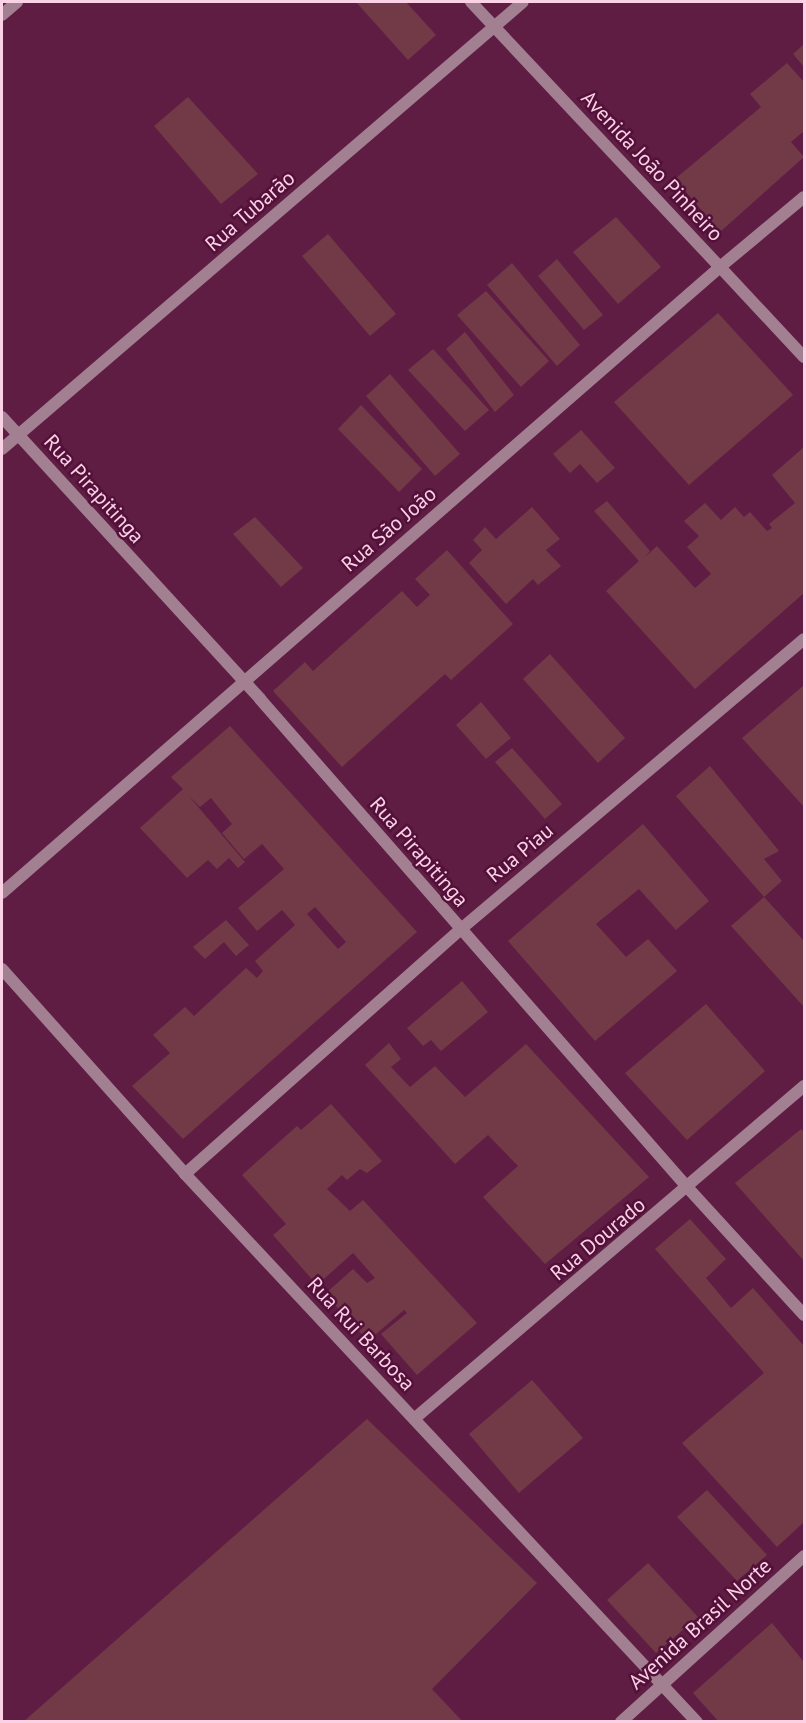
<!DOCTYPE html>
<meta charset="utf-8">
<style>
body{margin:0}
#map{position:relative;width:806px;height:1723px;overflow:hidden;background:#5f1d44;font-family:"PT Sans",sans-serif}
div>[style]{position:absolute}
.building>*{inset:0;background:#723946}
.minor>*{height:12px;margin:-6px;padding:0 6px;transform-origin:6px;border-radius:6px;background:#a28091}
.tertiary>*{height:12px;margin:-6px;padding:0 6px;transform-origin:6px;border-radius:6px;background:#a28091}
span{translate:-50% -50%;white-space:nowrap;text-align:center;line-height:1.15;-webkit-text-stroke:5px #53113a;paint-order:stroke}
.street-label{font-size:21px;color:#fad1e5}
.frame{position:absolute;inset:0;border:3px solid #fad1e5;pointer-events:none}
</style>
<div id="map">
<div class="building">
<i style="clip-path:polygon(356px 2px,406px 2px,436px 35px,408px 60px)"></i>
<i style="clip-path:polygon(804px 44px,804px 67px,793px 54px)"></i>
<i style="clip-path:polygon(787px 63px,804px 82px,804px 131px,791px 142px,804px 157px,720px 232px,675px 179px,761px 107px,750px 94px)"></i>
<i style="clip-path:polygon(188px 97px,258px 174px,221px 204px,154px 126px)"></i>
<i style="clip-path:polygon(616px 217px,661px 267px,618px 304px,573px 252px)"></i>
<i style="clip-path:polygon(328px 234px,396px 314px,370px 336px,302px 256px)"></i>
<i style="clip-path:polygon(557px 259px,603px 315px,584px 330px,538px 276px)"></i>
<i style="clip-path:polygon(512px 263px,580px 345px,557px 366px,487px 285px)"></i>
<i style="clip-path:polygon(486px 291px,549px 361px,521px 387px,457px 315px)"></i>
<i style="clip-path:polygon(718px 313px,793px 395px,689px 485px,614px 402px)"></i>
<i style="clip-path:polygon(465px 332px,514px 395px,495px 412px,446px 349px)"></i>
<i style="clip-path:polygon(433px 349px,489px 410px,465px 431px,408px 370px)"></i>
<i style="clip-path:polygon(390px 374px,460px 454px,435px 476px,366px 396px)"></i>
<i style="clip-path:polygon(361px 405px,422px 469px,399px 492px,338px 429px)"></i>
<i style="clip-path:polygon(581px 430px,615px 468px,597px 483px,580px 464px,570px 473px,553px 454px)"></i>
<i style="clip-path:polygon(804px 447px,804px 593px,695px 689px,606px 591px,639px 561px,594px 511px,607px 501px,650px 551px,645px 557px,657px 546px,695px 588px,711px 574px,687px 547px,699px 536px,684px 521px,705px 503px,721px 520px,735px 507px,744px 517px,750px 512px,767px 531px,772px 528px,769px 524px,795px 503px,772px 475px)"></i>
<i style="clip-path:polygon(532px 507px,560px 539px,546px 550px,561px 566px,538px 585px,533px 579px,506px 604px,469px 563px,482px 550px,473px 540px,485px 527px,496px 539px)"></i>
<i style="clip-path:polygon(255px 517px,303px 568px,281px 587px,233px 534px)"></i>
<i style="clip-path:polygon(447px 550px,513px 624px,451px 680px,445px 674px,342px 767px,273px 691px,305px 662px,313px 671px,402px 591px,417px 607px,430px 595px,415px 579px)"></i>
<i style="clip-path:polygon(550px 654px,625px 738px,598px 763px,523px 679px)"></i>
<i style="clip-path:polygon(804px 685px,804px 807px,742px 738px)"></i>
<i style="clip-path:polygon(481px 702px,511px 738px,486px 759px,456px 725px)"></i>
<i style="clip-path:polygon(evenodd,230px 726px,417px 932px,183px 1139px,132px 1086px,170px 1053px,153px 1035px,185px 1007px,194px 1016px,246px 968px,257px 978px,263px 971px,255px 961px,295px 925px,282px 910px,257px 931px,238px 908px,284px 869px,262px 844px,244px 859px,222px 833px,232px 824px,211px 798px,200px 807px,188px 795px,245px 862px,238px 868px,229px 858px,217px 869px,208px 860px,187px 878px,140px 828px,183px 789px,171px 777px,230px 726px,315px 907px,346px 942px,338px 949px,307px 914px,315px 907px)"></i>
<i style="clip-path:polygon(512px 748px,562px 804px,545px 819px,495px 762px)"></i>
<i style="clip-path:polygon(710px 766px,779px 851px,764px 859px,782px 881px,764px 897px,676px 796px)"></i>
<i style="clip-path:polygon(643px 824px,709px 901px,676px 930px,639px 889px,596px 924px,626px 957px,648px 939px,677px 971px,595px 1041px,508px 941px)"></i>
<i style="clip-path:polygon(764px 897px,804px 941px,804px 1007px,731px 926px)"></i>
<i style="clip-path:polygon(226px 920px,249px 945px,236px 956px,224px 942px,205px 959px,193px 947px)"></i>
<i style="clip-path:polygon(462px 981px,488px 1012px,441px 1051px,431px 1040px,423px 1046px,407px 1028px)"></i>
<i style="clip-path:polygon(706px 1004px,765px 1071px,687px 1140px,625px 1073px)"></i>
<i style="clip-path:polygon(389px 1043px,401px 1059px,391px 1067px,410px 1087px,435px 1066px,465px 1097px,526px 1044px,649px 1177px,545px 1264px,483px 1197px,518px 1166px,488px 1135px,455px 1164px,365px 1065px)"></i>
<i style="clip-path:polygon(331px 1104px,382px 1161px,367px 1173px,360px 1169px,347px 1180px,342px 1175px,327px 1189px,350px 1211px,363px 1200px,477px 1323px,417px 1375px,381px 1334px,407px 1313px,404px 1310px,368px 1341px,325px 1294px,353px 1269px,367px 1283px,375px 1278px,353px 1253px,317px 1285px,273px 1235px,286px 1224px,242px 1175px,297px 1126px,301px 1130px)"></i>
<i style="clip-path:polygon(801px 1129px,804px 1132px,804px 1261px,735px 1183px)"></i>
<i style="clip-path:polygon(690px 1219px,726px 1259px,706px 1278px,731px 1308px,753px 1288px,804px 1346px,804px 1522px,777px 1547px,682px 1443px,764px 1373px,655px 1249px)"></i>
<i style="clip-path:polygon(532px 1380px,583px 1438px,519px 1493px,469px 1434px)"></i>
<i style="clip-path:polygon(367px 1419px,537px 1583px,432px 1689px,463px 1722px,23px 1722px)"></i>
<i style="clip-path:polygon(707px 1490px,767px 1555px,737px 1581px,677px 1517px)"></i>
<i style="clip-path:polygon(648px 1563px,698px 1617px,656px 1653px,607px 1600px)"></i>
<i style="clip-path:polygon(772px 1623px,804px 1662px,804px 1722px,719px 1722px,693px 1693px)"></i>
</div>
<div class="minor">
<i style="left:471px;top:2px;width:364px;rotate:46.8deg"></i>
<i style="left:720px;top:267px;width:109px;rotate:-39.8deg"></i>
<i style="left:2px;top:15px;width:20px;rotate:-41deg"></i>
<i style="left:2px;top:417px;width:382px;rotate:47.5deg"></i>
<i style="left:260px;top:699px;width:650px;rotate:48.81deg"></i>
<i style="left:688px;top:1188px;width:172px;rotate:47.6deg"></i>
<i style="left:2px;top:449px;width:686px;rotate:-40.63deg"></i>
<i style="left:2px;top:969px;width:275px;rotate:48.2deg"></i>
<i style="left:185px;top:1174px;width:750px;rotate:46.95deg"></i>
<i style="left:185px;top:1174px;width:369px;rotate:-41.6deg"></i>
<i style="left:461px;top:929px;width:449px;rotate:-40.2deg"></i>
<i style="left:414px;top:1419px;width:513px;rotate:-40.49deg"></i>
<i style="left:621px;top:1722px;width:247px;rotate:-42.2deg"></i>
</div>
<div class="tertiary">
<i style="left:2px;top:893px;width:953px;rotate:-41.08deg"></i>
<i style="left:720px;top:267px;width:123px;rotate:47deg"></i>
</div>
<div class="street-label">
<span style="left:652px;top:166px;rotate:47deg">Avenida João Pinheiro</span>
<span style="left:250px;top:211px;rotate:-41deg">Rua Tubarão</span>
<span style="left:94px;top:489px;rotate:48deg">Rua Pirapitinga</span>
<span style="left:389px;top:529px;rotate:-41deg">Rua São João</span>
<span style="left:419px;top:852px;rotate:49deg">Rua Pirapitinga</span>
<span style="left:520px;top:853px;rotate:-40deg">Rua Piau</span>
<span style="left:598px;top:1239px;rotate:-40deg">Rua Dourado</span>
<span style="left:361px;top:1334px;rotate:47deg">Rua Rui Barbosa</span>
<span style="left:700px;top:1624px;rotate:-42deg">Avenida Brasil Norte</span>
</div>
<div class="frame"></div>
</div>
